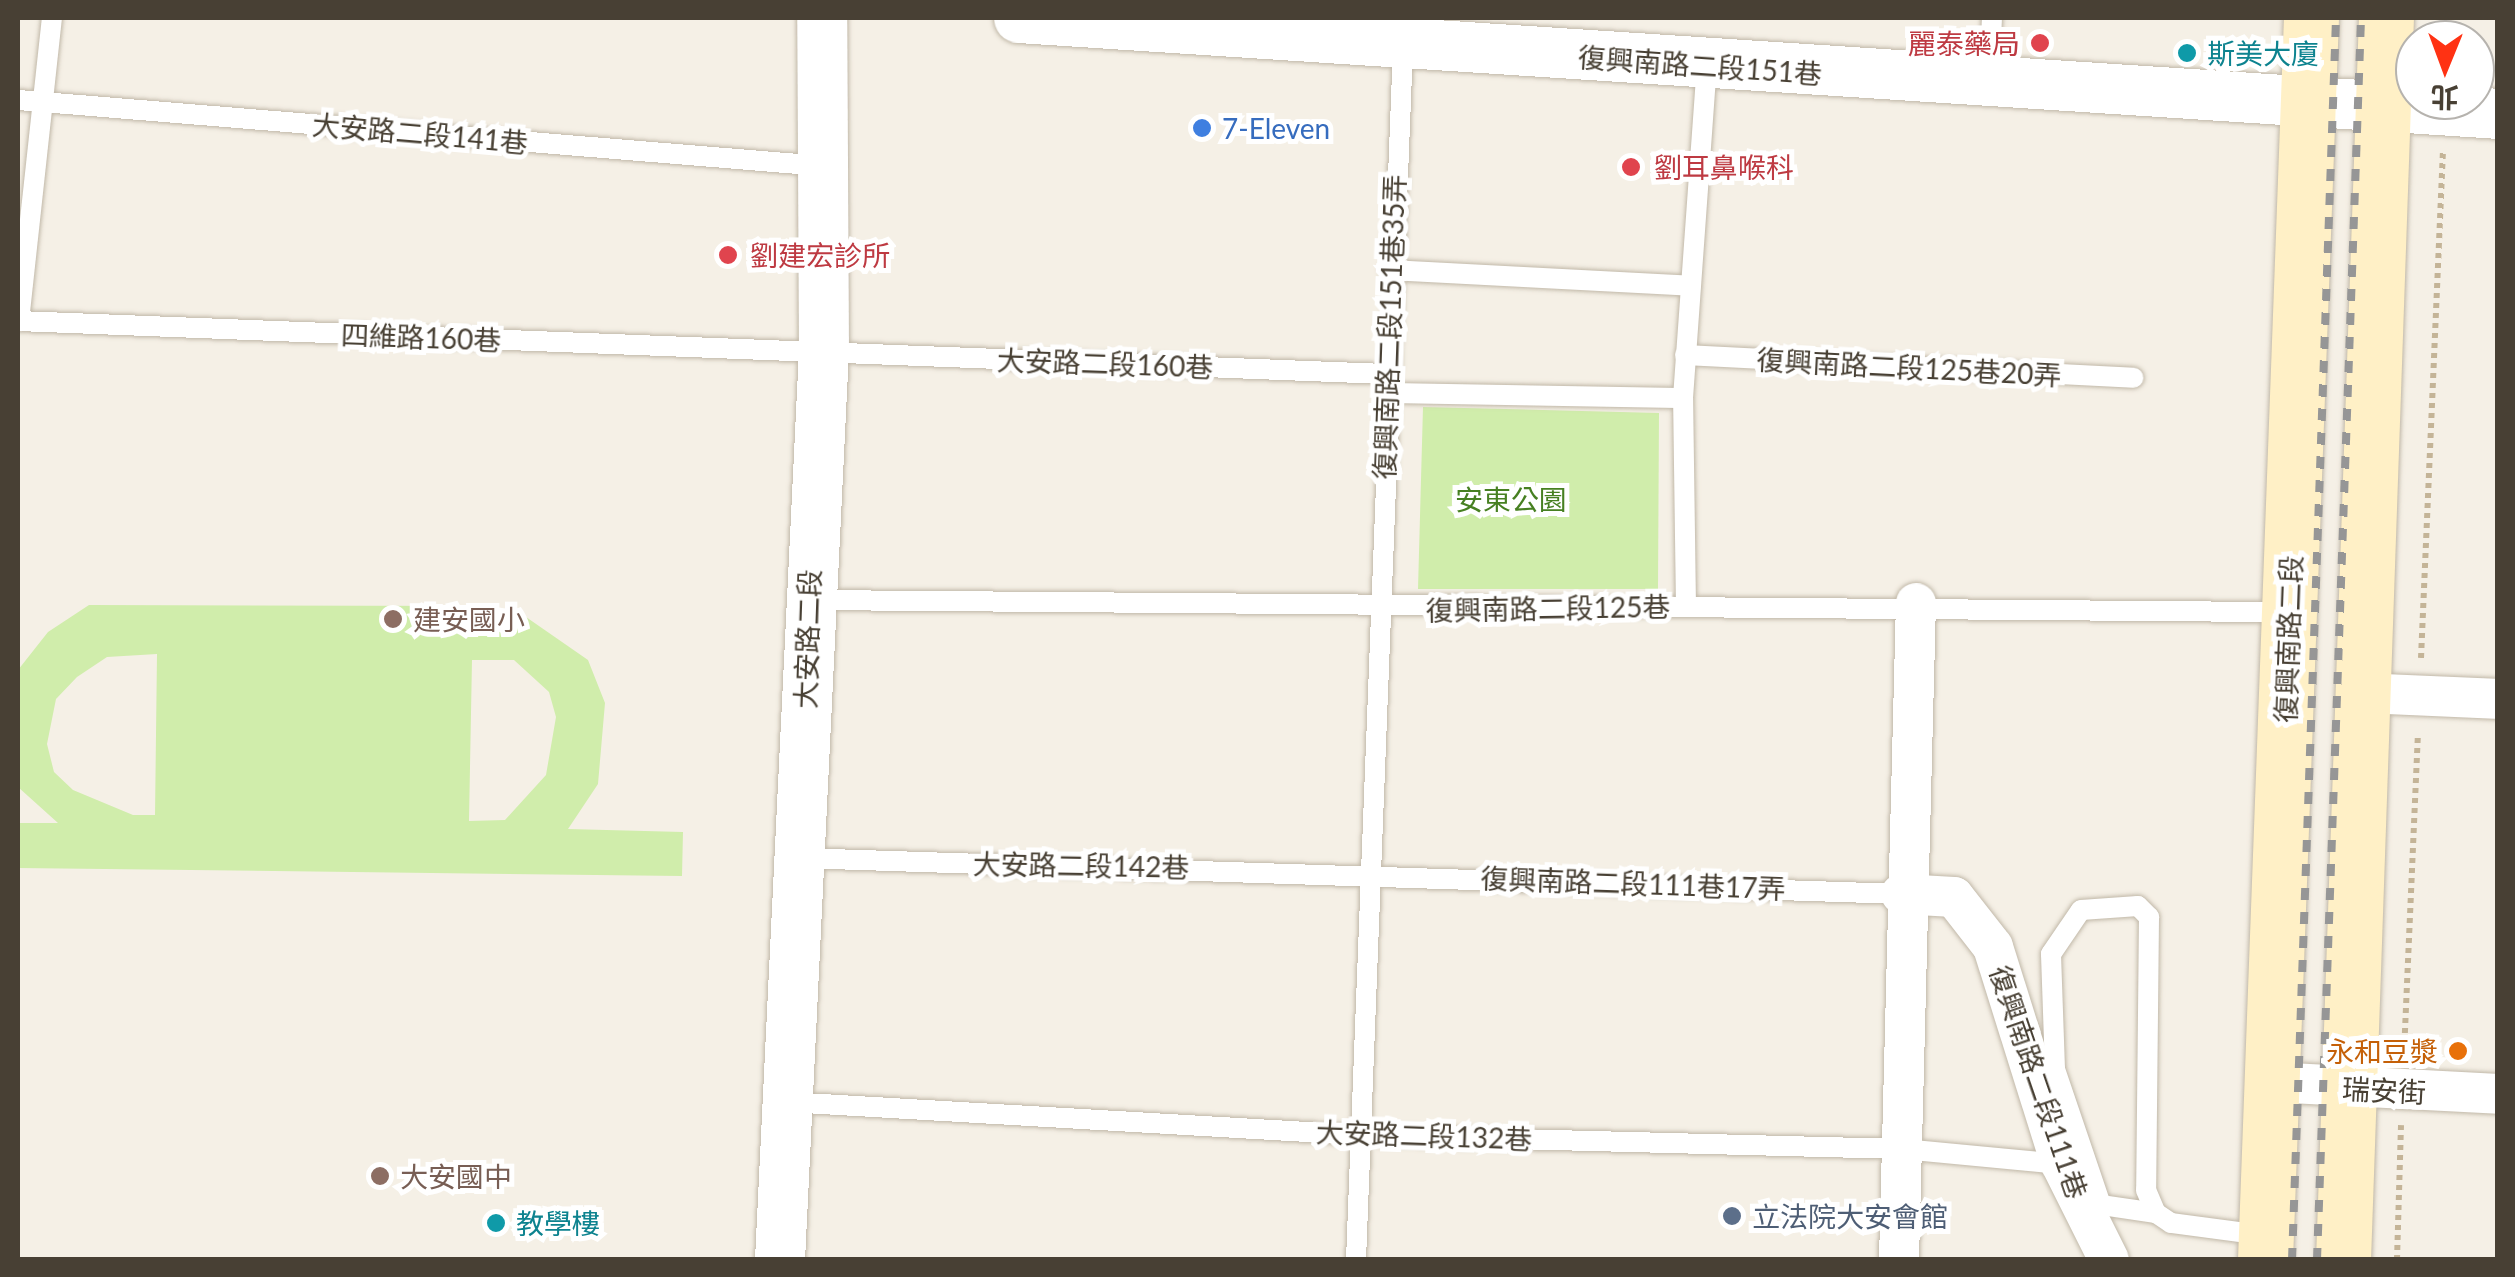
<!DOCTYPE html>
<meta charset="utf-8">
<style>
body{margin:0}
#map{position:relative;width:2515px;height:1277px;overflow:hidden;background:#f5f0e6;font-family:Lato,"Noto Sans TC",sans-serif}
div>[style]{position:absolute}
.green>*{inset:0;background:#d0edab}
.path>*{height:6px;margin-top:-3px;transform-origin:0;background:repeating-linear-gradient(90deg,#c4b497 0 5px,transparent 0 10px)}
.roads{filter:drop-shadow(0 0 2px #c1b8a8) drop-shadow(0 0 2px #c1b8a8)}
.service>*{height:20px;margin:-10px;padding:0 10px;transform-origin:10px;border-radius:10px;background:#fff}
.minor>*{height:40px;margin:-20px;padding:0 20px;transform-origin:20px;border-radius:20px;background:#fff}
.tertiary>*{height:50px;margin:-25px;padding:0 25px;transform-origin:25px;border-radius:25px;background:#fff}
.secondary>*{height:55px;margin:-27.5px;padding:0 27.5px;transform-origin:27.5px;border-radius:27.5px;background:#fff0c6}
.rail>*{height:8px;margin-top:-4px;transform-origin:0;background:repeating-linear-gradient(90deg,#969696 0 12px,transparent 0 24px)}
.dots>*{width:28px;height:28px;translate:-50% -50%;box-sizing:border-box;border:5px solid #fff;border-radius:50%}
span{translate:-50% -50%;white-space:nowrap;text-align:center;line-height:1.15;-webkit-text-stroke:10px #fff;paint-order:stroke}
.health-label{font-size:28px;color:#be3a42}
.right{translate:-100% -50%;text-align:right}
.left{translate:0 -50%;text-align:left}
.culture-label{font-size:28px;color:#0d838f}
.street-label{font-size:28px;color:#484034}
.shop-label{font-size:28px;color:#366cbe}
.park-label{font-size:28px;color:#478022}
.education-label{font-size:28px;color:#785e54}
.food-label{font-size:28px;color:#c56008}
.service-label{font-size:28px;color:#4e5e75}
.frame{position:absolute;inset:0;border:20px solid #484034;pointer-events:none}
.north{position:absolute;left:2395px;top:20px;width:100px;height:100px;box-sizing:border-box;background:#fff;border:2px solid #b6b3ae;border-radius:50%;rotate:181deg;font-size:28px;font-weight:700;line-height:40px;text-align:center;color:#484034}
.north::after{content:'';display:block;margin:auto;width:35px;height:45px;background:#ff3213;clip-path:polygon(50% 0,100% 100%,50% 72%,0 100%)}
</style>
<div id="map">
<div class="green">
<i style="clip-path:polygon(1423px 407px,1659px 413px,1658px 589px,1418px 589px)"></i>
<i style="clip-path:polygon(evenodd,89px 605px,479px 606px,526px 617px,588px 660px,605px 703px,598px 784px,568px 829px,683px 832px,682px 876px,18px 868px,18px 823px,58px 823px,18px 787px,18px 670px,48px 632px,89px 605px,157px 654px,155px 815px,133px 815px,73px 790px,54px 772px,47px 744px,56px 699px,77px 677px,107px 657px,157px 654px,89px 605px,472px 660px,514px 660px,549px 692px,556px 717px,546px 775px,505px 820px,469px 821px,472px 660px)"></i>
</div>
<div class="path">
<i style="left:2447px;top:40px;width:22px;rotate:-87deg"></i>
<i style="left:2421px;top:658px;width:507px;rotate:-87.52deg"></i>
<i style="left:2404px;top:1053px;width:317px;rotate:-87.5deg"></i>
<i style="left:2397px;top:1260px;width:135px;rotate:-88.3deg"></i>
</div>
<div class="roads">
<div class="service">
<i style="left:1989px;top:81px;width:63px;rotate:-87.3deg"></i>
<i style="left:18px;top:100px;width:808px;rotate:4.69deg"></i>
<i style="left:1390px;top:270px;width:301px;rotate:3deg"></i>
<i style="left:18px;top:321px;width:1370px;rotate:2.22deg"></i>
<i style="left:19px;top:321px;width:305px;rotate:-83.8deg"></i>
<i style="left:1685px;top:355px;width:449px;rotate:2.9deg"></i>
<i style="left:1386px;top:393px;width:297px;rotate:1deg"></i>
<i style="left:809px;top:600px;width:1476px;rotate:0.47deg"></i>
<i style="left:1686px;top:607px;width:209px;rotate:-90.8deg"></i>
<i style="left:1683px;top:398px;width:332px;rotate:-85.9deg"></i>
<i style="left:799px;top:858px;width:1103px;rotate:1.87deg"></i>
<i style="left:787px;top:1102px;width:573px;rotate:3.3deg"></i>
<i style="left:1359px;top:1135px;width:543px;rotate:1.48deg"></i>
<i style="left:1902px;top:1149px;width:160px;rotate:5.4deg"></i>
<i style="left:2156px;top:1213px;width:56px;rotate:-171.7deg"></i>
<i style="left:2101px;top:1205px;width:144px;rotate:-108.7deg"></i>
<i style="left:2055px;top:1069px;width:115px;rotate:-92deg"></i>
<i style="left:2051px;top:954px;width:53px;rotate:-55.7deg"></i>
<i style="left:2081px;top:910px;width:57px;rotate:-4deg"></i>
<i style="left:2138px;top:906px;width:16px;rotate:45deg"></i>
<i style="left:2149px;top:917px;width:273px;rotate:90.6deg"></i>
<i style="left:2146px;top:1190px;width:25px;rotate:67deg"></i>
<i style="left:2156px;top:1213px;width:18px;rotate:34deg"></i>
<i style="left:2171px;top:1223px;width:92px;rotate:7.5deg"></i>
<i style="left:1356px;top:1260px;width:1216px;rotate:-87.78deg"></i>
</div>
<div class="minor">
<i style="left:2362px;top:693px;width:136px;rotate:2.5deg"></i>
<i style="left:1901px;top:894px;width:53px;rotate:3.2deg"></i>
<i style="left:1954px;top:897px;width:63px;rotate:52deg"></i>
<i style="left:1993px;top:947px;width:227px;rotate:72.6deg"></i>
<i style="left:2061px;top:1164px;width:107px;rotate:63.4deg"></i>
<i style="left:2272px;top:1082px;width:226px;rotate:3deg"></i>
<i style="left:1899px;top:1260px;width:657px;rotate:-88.52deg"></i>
</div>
<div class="tertiary">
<i style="left:1019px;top:18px;width:1482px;rotate:3.71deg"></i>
<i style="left:780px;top:1260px;width:909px;rotate:-87.23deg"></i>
<i style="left:824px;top:352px;width:334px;rotate:-90.3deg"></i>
</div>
<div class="secondary">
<i style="left:2265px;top:1260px;width:1243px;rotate:-87.88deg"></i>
<i style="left:2343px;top:1260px;width:1243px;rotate:-88.02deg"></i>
</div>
</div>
<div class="rail">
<i style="left:2292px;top:1260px;width:1243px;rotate:-87.97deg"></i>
<i style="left:2317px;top:1260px;width:1243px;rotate:-87.97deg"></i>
</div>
<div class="dots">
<i style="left:2040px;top:43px;background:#e0444e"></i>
<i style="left:2187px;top:53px;background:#0f9aa8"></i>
<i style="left:1202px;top:128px;background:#3f7fe0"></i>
<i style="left:1631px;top:167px;background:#e0444e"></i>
<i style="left:728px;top:255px;background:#e0444e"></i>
<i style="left:393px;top:619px;background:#8d6e63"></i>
<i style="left:2458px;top:1051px;background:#e8710a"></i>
<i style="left:380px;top:1176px;background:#8d6e63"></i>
<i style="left:1732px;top:1216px;background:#5c6f8a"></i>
<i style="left:496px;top:1223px;background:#0f9aa8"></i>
</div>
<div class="health-label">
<span class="right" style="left:2020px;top:43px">麗泰藥局</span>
<span class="left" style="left:1654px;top:167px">劉耳鼻喉科</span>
<span class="left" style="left:750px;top:255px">劉建宏診所</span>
</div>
<div class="culture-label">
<span class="left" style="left:2207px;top:53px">斯美大廈</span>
<span class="left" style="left:516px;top:1223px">教學樓</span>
</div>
<div class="street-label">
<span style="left:1700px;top:65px;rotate:4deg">復興南路二段151巷</span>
<span style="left:420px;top:133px;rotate:5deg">大安路二段141巷</span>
<span style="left:1389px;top:327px;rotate:-88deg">復興南路二段151巷35弄</span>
<span style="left:421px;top:337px;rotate:2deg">四維路160巷</span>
<span style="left:1105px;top:363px;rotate:2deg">大安路二段160巷</span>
<span style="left:1909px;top:367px;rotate:3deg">復興南路二段125巷20弄</span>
<span style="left:1548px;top:608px;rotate:-1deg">復興南路二段125巷</span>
<span style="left:807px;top:639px;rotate:-88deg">大安路二段</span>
<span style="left:2288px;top:639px;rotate:-88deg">復興南路二段</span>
<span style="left:1081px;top:865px;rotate:1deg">大安路二段142巷</span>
<span style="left:1633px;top:883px;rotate:2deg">復興南路二段111巷17弄</span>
<span style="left:2039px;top:1082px;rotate:71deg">復興南路二段111巷</span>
<span style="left:2384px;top:1090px;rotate:3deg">瑞安街</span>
<span style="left:1424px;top:1135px;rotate:2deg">大安路二段132巷</span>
</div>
<div class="shop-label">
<span class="left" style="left:1222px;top:128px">7-Eleven</span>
</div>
<div class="park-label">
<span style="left:1511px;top:499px">安東公園</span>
</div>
<div class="education-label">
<span class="left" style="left:413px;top:619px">建安國小</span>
<span class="left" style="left:400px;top:1176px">大安國中</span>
</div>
<div class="food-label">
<span class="right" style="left:2438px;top:1051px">永和豆漿</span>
</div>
<div class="service-label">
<span class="left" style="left:1752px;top:1216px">立法院大安會館</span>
</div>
<div class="frame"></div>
<div class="north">北</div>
</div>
